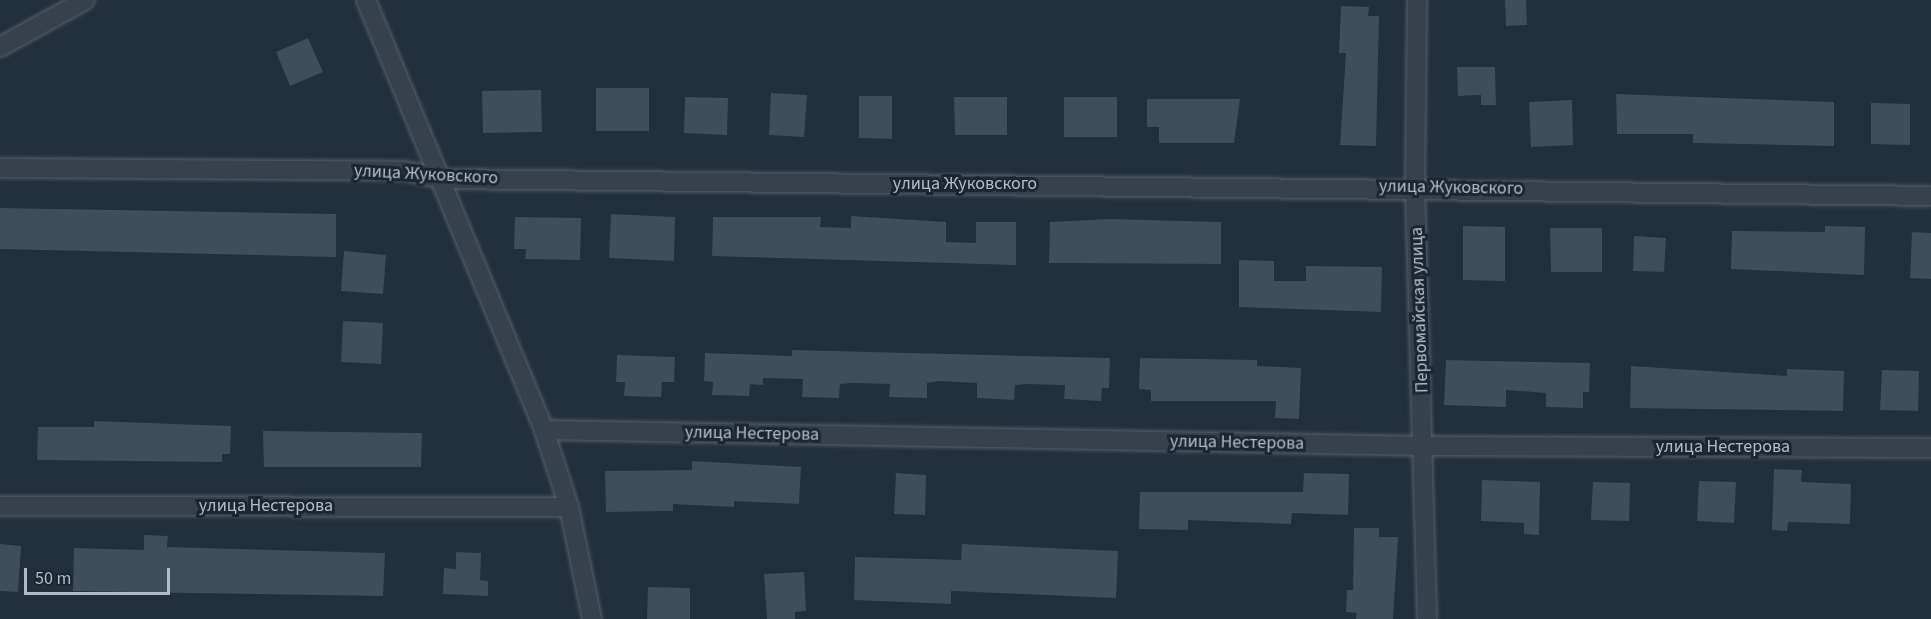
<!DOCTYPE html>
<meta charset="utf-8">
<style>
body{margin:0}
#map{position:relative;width:1931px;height:619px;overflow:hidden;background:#222f3c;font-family:"Source Sans 3",sans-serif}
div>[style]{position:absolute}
.building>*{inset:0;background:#3e4e5b}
.roads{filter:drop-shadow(0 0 2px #545f6a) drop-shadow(0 0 2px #545f6a)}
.street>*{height:18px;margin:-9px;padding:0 9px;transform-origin:9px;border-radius:9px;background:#36414c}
span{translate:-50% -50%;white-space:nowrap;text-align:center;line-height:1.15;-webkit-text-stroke:6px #1b2631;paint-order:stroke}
.street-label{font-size:18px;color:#b2bcc8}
.scale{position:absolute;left:24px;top:568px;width:146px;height:27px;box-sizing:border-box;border:3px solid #b2bcc8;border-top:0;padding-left:8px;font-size:18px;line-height:21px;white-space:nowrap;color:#b2bcc8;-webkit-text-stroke:4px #1b2631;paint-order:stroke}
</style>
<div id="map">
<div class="building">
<i style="clip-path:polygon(1505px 0,1526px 0,1527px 25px,1506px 26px)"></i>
<i style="clip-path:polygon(1341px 6px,1369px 7px,1368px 16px,1379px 16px,1376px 146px,1340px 145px,1346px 53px,1339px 53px)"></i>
<i style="clip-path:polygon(308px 38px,323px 72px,290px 86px,276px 52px)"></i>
<i style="clip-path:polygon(1457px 67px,1495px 67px,1496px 105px,1481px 105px,1481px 95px,1458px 96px)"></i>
<i style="clip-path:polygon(596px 88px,649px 88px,649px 131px,596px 131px)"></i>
<i style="clip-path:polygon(541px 90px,542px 132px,483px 133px,482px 91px)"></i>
<i style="clip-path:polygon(771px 93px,807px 95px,804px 137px,769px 135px)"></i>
<i style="clip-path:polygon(1616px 94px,1834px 102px,1834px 146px,1693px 143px,1693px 134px,1617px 134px)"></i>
<i style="clip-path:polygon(859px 96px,892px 96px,892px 139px,859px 138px)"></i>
<i style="clip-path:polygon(685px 97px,728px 98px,727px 135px,684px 133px)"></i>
<i style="clip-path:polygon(954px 97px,1007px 97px,1007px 135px,955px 135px)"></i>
<i style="clip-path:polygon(1064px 97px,1117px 97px,1117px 137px,1064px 137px)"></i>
<i style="clip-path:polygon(1147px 99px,1240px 99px,1234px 143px,1159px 143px,1159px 127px,1147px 127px)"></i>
<i style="clip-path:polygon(1572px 100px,1573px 145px,1531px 147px,1529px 102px)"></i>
<i style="clip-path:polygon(1871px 103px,1910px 104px,1910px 145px,1871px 144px)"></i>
<i style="clip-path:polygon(0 208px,336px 214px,336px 257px,0 249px)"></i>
<i style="clip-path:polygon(611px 214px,675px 217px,674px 261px,609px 258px)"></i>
<i style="clip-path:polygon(851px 216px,946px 222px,946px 242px,976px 243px,976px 222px,1016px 222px,1016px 265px,712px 256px,713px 217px,821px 217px,820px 227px,851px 228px)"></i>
<i style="clip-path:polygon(515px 217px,581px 218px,580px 260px,525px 259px,526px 249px,514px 249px)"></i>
<i style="clip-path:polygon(1110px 219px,1221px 222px,1221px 264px,1049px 263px,1050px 222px)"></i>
<i style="clip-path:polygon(1463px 226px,1505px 227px,1505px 281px,1463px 280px)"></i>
<i style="clip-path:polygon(1825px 226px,1865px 227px,1864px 275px,1731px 269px,1732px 231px,1825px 232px)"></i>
<i style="clip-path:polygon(1550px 228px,1602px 228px,1602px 272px,1551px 272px)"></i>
<i style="clip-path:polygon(1912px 232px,1931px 233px,1931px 279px,1910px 278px)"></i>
<i style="clip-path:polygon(1634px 236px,1666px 238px,1664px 272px,1633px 271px)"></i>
<i style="clip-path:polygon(344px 251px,386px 255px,383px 294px,341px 291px)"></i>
<i style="clip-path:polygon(1239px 260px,1274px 261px,1274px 281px,1306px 281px,1306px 266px,1382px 267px,1381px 312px,1239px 307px)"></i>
<i style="clip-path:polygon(343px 321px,383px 323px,381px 364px,341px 362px)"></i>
<i style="clip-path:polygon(792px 350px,1110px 358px,1109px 388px,1102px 388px,1101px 401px,1064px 399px,1065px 385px,1026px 384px,1015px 385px,1014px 400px,977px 398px,977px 383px,940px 381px,927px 383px,927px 398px,889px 397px,890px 384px,852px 383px,840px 384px,839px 398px,802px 397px,803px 379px,763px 378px,763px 385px,750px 384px,749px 396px,712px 395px,713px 382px,704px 381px,705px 353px,792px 356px)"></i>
<i style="clip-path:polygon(617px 355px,675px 357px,674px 382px,662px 382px,661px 397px,624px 396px,625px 382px,616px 382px)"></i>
<i style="clip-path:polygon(1140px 358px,1257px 360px,1257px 366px,1301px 368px,1299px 419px,1275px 418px,1276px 401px,1151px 401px,1151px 390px,1139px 389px)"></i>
<i style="clip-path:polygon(1446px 360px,1590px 363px,1589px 392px,1583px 392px,1583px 408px,1546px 407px,1546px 393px,1506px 390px,1506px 407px,1444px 405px)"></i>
<i style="clip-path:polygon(1631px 366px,1787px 376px,1787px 369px,1844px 371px,1843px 411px,1630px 408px)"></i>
<i style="clip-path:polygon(1882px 370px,1919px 371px,1918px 411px,1880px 410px)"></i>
<i style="clip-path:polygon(94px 421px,231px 426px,230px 454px,222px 454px,222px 462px,37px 460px,38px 427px,94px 427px)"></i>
<i style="clip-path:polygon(263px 431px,422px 433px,421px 467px,264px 467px)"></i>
<i style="clip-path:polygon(692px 461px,801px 467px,799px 504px,734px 501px,734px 507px,673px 504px,673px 511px,606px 512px,605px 471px,692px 470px)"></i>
<i style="clip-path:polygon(1774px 469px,1802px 470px,1801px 482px,1851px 484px,1850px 524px,1788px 522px,1787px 531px,1772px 530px)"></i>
<i style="clip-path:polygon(896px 473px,926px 475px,925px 515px,894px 514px)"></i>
<i style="clip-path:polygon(1304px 473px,1349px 474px,1348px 515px,1292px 513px,1291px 524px,1188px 520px,1188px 530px,1139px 529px,1140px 492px,1303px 492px)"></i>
<i style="clip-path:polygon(1482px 480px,1540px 482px,1539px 535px,1524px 534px,1524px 523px,1481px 521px)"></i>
<i style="clip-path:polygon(1699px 481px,1736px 482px,1734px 523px,1697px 521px)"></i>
<i style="clip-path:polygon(1593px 482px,1630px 483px,1629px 521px,1591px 520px)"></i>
<i style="clip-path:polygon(1354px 528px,1379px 528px,1379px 537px,1398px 537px,1393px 619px,1356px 619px,1357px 613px,1346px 612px,1347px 590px,1353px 590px)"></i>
<i style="clip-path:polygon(144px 535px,168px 536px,167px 547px,385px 553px,383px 596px,73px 591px,74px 548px,144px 550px)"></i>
<i style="clip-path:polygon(0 544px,21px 546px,18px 592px,0 591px)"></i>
<i style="clip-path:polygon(962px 544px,1118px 551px,1116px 598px,951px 591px,951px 604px,854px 600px,855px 557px,961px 560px)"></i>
<i style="clip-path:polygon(456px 552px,481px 553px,480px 580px,488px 581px,488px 596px,443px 594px,444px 568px,456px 569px)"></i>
<i style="clip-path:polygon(804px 572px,806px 611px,795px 612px,795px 619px,767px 619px,764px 574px)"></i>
<i style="clip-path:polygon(648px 587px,690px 588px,690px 619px,647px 619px)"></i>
</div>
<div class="roads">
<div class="street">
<i style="left:366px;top:0;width:465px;rotate:67.5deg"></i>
<i style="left:544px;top:430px;width:81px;rotate:72deg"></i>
<i style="left:569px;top:507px;width:114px;rotate:78.4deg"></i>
<i style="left:1417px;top:0;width:188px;rotate:90.6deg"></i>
<i style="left:1415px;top:188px;width:431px;rotate:88.4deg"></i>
<i style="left:0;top:47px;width:97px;rotate:-28.9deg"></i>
<i style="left:0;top:168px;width:405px;rotate:0.4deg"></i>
<i style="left:405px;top:171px;width:38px;rotate:12deg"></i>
<i style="left:442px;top:179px;width:1489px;rotate:0.65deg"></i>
<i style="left:544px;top:430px;width:882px;rotate:1.04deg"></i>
<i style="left:1426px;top:446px;width:505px;rotate:0.23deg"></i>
<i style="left:0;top:506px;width:569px;rotate:0.1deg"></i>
</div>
</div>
<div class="street-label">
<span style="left:426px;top:175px;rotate:3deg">улица Жуковского</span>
<span style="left:965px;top:184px">улица Жуковского</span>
<span style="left:1451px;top:188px;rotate:1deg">улица Жуковского</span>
<span style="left:1420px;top:310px;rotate:-92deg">Первомайская улица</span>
<span style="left:752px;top:434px;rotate:1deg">улица Нестерова</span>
<span style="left:1237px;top:443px;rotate:1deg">улица Нестерова</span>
<span style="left:1723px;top:447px">улица Нестерова</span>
<span style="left:266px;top:506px">улица Нестерова</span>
</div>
<div class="scale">50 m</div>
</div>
